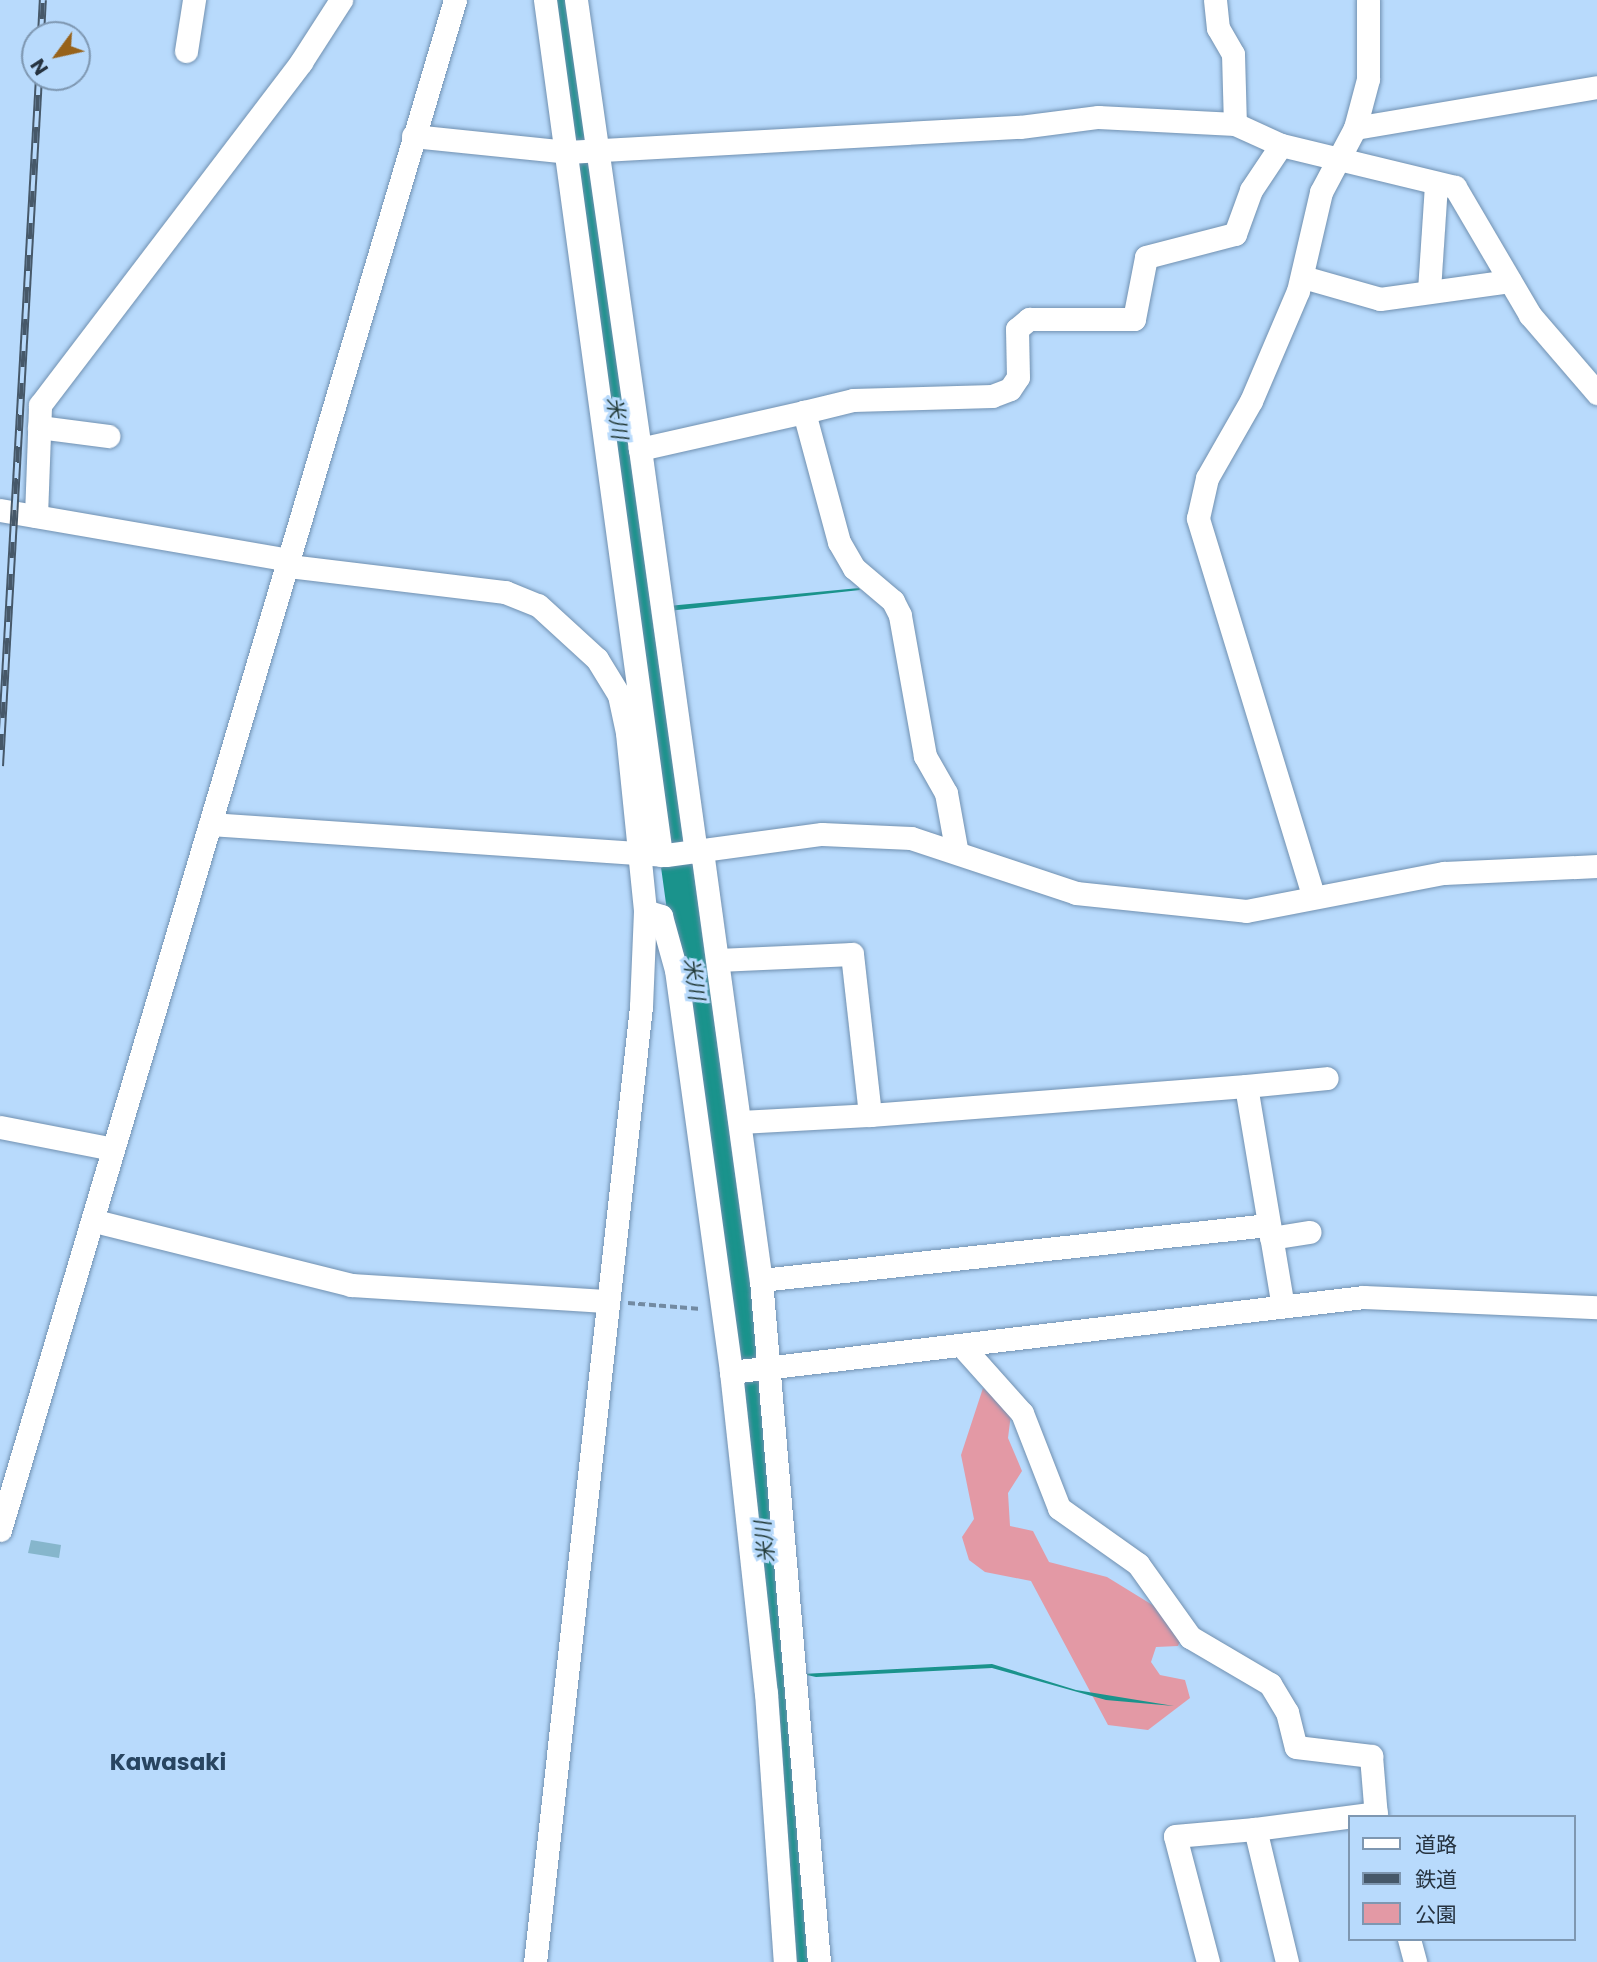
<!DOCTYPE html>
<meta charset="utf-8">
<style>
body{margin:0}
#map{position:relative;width:1597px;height:1962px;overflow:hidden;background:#b8dafc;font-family:Poppins,"Noto Sans JP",sans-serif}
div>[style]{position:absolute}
.green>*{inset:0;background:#e399a5}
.water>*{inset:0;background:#1a938c}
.river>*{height:37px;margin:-18.5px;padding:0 18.5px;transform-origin:18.5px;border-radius:18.5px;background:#1a938c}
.building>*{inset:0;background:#86b6cc}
.path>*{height:3.5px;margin-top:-1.75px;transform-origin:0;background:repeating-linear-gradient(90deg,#728aa2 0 7px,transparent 0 10.5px)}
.roads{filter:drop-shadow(0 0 2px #7191b1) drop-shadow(0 0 2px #7191b1)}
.minor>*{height:23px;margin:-11.5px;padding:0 11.5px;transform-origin:11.5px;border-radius:11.5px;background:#fff}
.rail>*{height:8px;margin-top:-4px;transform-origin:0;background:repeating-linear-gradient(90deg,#b8dafc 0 16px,#465869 0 32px);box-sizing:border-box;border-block:2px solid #465869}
span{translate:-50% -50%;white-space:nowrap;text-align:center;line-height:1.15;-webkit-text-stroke:6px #b8dafc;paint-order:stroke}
.water-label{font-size:21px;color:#243c3a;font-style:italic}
.quarter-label{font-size:23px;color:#284561;font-weight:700}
.legend{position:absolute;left:1348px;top:1815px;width:228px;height:126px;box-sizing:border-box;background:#b8dafc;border:2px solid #7e97b1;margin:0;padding:9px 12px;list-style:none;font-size:21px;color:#263340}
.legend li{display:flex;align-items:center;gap:14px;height:35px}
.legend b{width:35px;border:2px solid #7e97b1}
.north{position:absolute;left:21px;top:21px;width:70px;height:70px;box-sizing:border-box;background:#b8dafc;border:2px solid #7e97b1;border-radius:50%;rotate:237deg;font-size:19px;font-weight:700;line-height:28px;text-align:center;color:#263340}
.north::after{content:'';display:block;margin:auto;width:24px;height:32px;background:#97621a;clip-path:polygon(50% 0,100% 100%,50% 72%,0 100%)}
</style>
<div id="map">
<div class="green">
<i style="clip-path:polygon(983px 1388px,1011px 1414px,1008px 1438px,1022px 1471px,1008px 1493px,1010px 1526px,1033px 1531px,1049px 1562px,1107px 1577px,1159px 1609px,1181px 1639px,1178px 1646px,1156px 1647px,1151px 1662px,1160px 1675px,1185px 1680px,1190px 1698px,1148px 1730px,1108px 1725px,1031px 1581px,985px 1572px,969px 1560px,962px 1537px,974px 1519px,961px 1455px)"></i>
</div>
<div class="water">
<i style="clip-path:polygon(859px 588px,860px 590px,668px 611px,668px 606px)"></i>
<i style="clip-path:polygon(992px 1664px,1076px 1690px,1174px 1706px,1106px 1700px,992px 1668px,816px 1677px,802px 1674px)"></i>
</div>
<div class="river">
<i style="left:560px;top:0;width:1321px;rotate:82.17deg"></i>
<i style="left:740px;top:1309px;width:413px;rotate:83.9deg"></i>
<i style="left:784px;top:1720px;width:242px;rotate:86.7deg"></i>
</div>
<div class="building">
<i style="clip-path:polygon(31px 1540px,61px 1545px,59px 1558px,28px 1553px)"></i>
</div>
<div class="path">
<i style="left:628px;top:1303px;width:73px;rotate:4.7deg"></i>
</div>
<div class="roads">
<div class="minor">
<i style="left:545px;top:0;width:863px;rotate:82.27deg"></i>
<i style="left:576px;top:0;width:454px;rotate:81.9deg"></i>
<i style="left:640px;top:449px;width:168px;rotate:-12.7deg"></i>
<i style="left:1215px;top:0;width:28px;rotate:84deg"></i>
<i style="left:1218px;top:28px;width:30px;rotate:60deg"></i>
<i style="left:1233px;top:54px;width:70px;rotate:88.4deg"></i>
<i style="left:186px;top:51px;width:52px;rotate:-81.1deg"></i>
<i style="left:1355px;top:128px;width:245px;rotate:-9.6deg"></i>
<i style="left:413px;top:136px;width:155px;rotate:5.9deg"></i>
<i style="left:567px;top:152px;width:454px;rotate:-3.2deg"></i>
<i style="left:1020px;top:127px;width:79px;rotate:-7.3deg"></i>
<i style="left:1098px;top:117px;width:137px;rotate:2.9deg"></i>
<i style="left:1235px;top:124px;width:51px;rotate:24.5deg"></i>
<i style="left:1281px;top:145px;width:179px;rotate:13.6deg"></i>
<i style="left:1455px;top:187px;width:148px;rotate:59.6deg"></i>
<i style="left:1530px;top:315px;width:103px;rotate:49.3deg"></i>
<i style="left:1303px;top:277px;width:80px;rotate:15.9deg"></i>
<i style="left:1380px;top:299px;width:131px;rotate:-7.9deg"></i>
<i style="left:1429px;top:290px;width:106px;rotate:-86.2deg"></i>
<i style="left:39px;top:427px;width:70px;rotate:7.4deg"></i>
<i style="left:640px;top:449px;width:407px;rotate:82.1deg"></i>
<i style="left:0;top:510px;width:294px;rotate:9.8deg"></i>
<i style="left:36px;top:516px;width:111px;rotate:-87.9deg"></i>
<i style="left:40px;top:405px;width:431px;rotate:-52.7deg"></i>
<i style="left:301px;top:62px;width:74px;rotate:-57.2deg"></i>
<i style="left:289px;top:566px;width:218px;rotate:6.9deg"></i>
<i style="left:505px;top:592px;width:35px;rotate:22deg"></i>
<i style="left:538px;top:605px;width:80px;rotate:42.5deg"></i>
<i style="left:597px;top:659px;width:42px;rotate:58.6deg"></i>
<i style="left:619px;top:695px;width:39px;rotate:78deg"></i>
<i style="left:627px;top:733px;width:179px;rotate:84.2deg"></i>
<i style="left:645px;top:911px;width:96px;rotate:92.4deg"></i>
<i style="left:641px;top:1007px;width:961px;rotate:96.33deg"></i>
<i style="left:210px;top:824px;width:457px;rotate:3.9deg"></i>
<i style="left:666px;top:855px;width:157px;rotate:-7.7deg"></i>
<i style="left:822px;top:834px;width:89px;rotate:2.6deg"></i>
<i style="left:911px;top:838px;width:174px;rotate:18.4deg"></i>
<i style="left:1076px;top:893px;width:171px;rotate:6deg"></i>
<i style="left:1246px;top:911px;width:202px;rotate:-10.9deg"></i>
<i style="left:1444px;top:873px;width:153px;rotate:-2.6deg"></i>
<i style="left:956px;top:848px;width:56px;rotate:-100.3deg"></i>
<i style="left:946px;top:793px;width:43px;rotate:-119.6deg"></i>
<i style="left:925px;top:756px;width:143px;rotate:-100.1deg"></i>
<i style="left:900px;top:615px;width:16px;rotate:-117deg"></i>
<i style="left:893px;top:601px;width:51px;rotate:-139.8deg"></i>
<i style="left:854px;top:568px;width:30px;rotate:-120deg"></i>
<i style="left:839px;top:542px;width:135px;rotate:-105.1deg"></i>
<i style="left:804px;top:412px;width:50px;rotate:-13.8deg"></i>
<i style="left:853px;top:400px;width:139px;rotate:-1.6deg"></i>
<i style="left:992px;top:396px;width:19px;rotate:-21deg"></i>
<i style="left:1010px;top:389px;width:14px;rotate:-56deg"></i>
<i style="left:1018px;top:377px;width:48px;rotate:-91.2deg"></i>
<i style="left:1017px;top:329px;width:16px;rotate:-40deg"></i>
<i style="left:1029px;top:319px;width:105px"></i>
<i style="left:1134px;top:319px;width:63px;rotate:-79deg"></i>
<i style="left:1146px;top:257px;width:92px;rotate:-14.5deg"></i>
<i style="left:1235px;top:234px;width:47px;rotate:-70deg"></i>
<i style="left:1251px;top:190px;width:54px;rotate:-56.3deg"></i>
<i style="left:702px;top:851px;width:433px;rotate:82.2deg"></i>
<i style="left:761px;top:1280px;width:684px;rotate:85.14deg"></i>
<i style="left:1313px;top:895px;width:394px;rotate:-107deg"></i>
<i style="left:1198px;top:518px;width:41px;rotate:-77.3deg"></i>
<i style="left:1207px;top:478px;width:89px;rotate:-60.3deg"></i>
<i style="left:1251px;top:401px;width:120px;rotate:-66.9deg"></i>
<i style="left:1298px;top:291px;width:102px;rotate:-76.9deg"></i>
<i style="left:1321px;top:192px;width:72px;rotate:-62deg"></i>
<i style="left:1355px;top:128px;width:51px;rotate:-75.1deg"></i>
<i style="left:1368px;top:79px;width:79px;rotate:-90deg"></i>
<i style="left:645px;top:911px;width:17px;rotate:17deg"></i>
<i style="left:661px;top:916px;width:56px;rotate:74.5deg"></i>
<i style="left:676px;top:970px;width:406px;rotate:82.2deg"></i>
<i style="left:731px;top:1372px;width:323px;rotate:83.8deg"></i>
<i style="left:766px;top:1693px;width:270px;rotate:86deg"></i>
<i style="left:718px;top:960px;width:134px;rotate:-2.6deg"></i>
<i style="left:852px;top:954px;width:162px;rotate:83.6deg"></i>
<i style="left:870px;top:1115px;width:128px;rotate:176.9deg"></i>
<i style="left:1246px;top:1086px;width:81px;rotate:-5.6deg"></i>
<i style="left:870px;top:1115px;width:377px;rotate:-4.4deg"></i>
<i style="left:1246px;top:1086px;width:223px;rotate:80.5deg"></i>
<i style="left:0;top:1127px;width:115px;rotate:11deg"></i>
<i style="left:95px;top:1221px;width:264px;rotate:14deg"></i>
<i style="left:351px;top:1285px;width:255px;rotate:3.6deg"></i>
<i style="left:1271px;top:1238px;width:39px;rotate:-9deg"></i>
<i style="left:761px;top:1280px;width:510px;rotate:-6.19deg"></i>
<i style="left:962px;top:1346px;width:90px;rotate:48.2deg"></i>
<i style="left:1022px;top:1413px;width:102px;rotate:68.7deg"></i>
<i style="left:1059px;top:1508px;width:97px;rotate:35.3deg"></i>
<i style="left:1138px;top:1564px;width:90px;rotate:54.5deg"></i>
<i style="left:1190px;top:1637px;width:93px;rotate:30.4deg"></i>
<i style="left:1270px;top:1684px;width:33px;rotate:59deg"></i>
<i style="left:1287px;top:1712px;width:36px;rotate:76deg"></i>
<i style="left:1296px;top:1747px;width:76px;rotate:6.8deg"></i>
<i style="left:1371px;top:1756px;width:61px;rotate:85.3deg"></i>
<i style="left:731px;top:1372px;width:637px;rotate:-6.76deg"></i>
<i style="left:1364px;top:1297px;width:233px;rotate:2.5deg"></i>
<i style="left:0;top:1530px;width:1596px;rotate:-73.44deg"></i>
<i style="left:1409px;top:1939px;width:24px;rotate:75deg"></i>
<i style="left:1208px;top:1962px;width:130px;rotate:-104.7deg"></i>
<i style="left:1175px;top:1836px;width:80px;rotate:-5deg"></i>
<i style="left:1287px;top:1962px;width:137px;rotate:-103.5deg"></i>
<i style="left:1255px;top:1829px;width:122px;rotate:-7.5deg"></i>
</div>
</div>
<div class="rail">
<i style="left:41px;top:35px;width:35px;rotate:-87deg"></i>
<i style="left:0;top:766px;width:690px;rotate:-86.76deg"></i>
</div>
<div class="water-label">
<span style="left:617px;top:418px;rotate:82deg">米川</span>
<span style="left:694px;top:979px;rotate:82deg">米川</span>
<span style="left:765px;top:1542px;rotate:-96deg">米川</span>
</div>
<div class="quarter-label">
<span style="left:168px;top:1762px">Kawasaki</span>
</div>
<ul class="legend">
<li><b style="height:9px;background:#fff"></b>道路</li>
<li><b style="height:9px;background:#465869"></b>鉄道</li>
<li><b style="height:19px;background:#e399a5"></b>公園</li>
</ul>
<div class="north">N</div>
</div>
